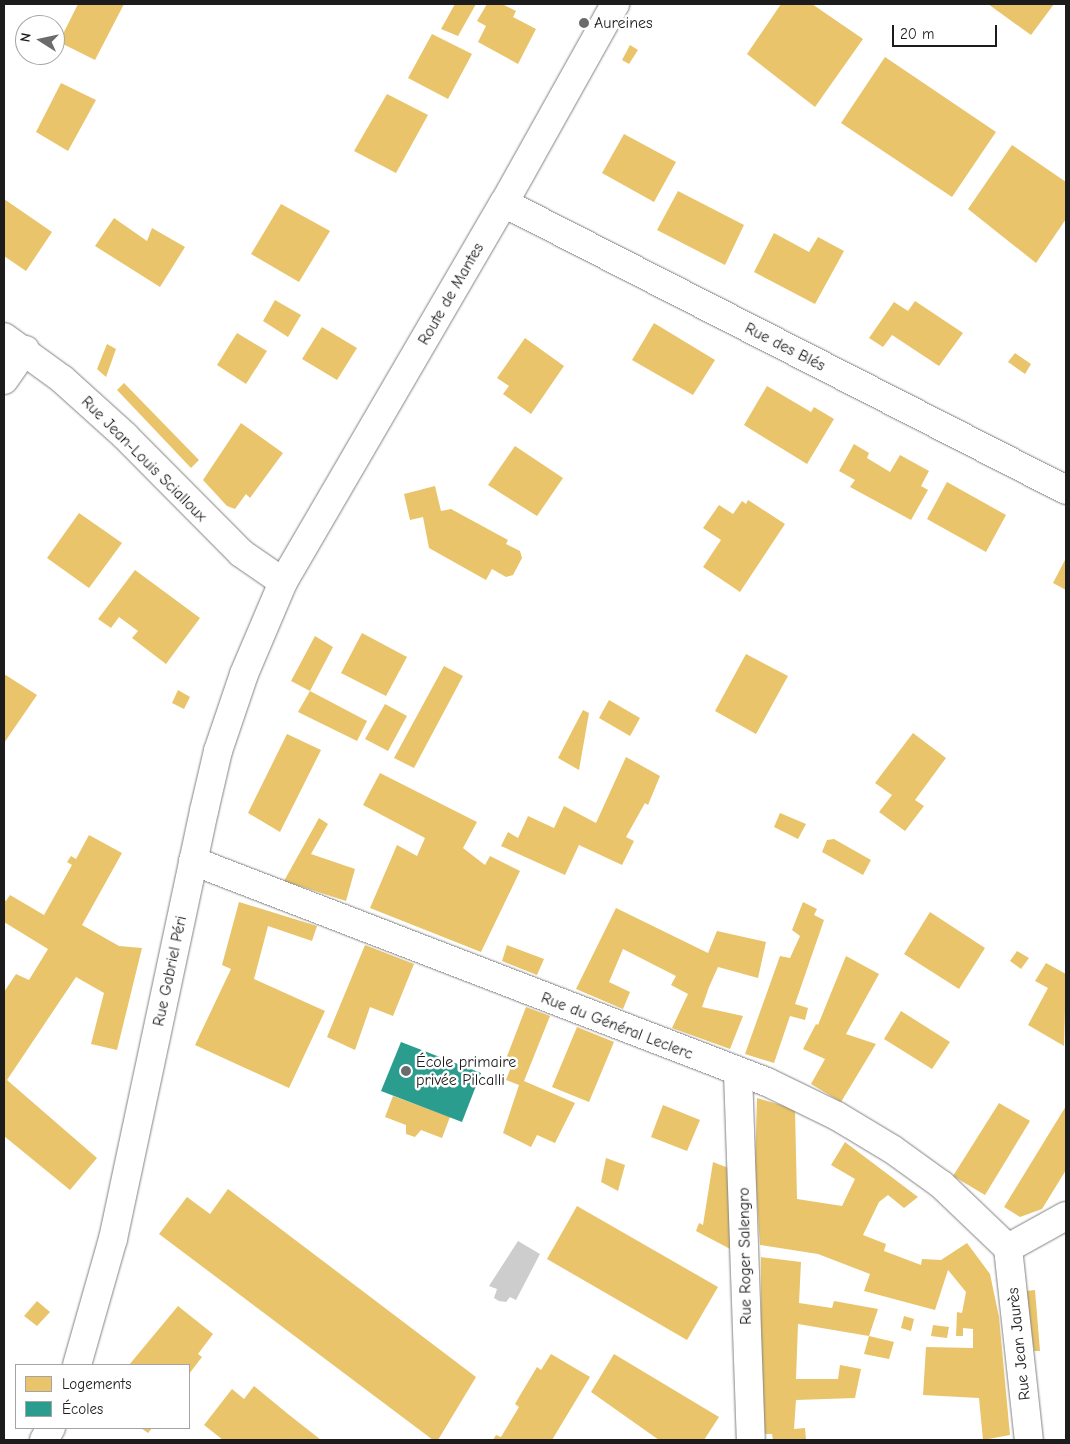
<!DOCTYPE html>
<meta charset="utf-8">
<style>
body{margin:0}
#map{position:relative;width:1070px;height:1444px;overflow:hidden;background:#fff;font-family:"Comic Neue",sans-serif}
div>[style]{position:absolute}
.water>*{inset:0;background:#cdcdcd}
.homes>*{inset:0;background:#e9c46a}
.schools>*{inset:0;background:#2a9d8f}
.roads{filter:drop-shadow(0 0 1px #828282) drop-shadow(0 0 1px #828282)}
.minor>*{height:28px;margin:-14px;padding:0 14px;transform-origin:14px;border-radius:14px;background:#fff}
.dots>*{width:14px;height:14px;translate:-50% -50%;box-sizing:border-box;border:2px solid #fff;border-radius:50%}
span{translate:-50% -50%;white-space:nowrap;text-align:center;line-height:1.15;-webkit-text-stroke:5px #fff;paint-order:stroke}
.poi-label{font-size:16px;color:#1c1c1c}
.left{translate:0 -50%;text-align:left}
.street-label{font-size:16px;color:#1c1c1c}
.frame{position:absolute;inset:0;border:5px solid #1c1c1c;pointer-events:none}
.legend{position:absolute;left:15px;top:1364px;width:175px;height:65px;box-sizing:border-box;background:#fff;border:1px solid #a4a4a4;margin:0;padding:6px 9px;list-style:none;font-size:15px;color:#1c1c1c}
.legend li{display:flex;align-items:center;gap:10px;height:25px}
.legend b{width:25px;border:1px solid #a4a4a4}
.north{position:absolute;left:15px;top:15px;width:50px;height:50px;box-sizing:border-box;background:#fff;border:1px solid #a4a4a4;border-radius:50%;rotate:280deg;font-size:14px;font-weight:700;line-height:20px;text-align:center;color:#1c1c1c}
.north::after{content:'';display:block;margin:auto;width:18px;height:22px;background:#6b6b6b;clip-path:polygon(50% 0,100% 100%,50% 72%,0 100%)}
.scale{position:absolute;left:892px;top:25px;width:105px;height:22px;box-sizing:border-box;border:2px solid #1c1c1c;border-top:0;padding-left:6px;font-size:15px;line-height:18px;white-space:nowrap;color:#1c1c1c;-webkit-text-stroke:4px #fff;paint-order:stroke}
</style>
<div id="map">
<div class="water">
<i style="clip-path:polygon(518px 1241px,540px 1254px,516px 1300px,510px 1297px,506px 1302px,499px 1301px,494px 1298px,497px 1289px,489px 1286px)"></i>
</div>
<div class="homes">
<i style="clip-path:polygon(78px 4px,124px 4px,95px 60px,59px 42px)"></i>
<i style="clip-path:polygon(455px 4px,476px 4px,458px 36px,441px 29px)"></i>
<i style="clip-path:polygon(487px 4px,502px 4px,516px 11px,513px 17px,536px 29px,518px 64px,478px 42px,486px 26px,477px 21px)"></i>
<i style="clip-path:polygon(781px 4px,812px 4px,863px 39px,815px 107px,747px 54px)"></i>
<i style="clip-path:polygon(988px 4px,1054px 4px,1031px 35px)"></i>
<i style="clip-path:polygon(432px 34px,472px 54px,448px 99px,408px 78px)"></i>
<i style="clip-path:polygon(630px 45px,638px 50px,629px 64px,622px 60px)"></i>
<i style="clip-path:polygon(885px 57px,996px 132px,952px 197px,841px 123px)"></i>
<i style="clip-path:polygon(61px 83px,96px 100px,68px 151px,36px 132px)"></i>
<i style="clip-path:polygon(387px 94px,428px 115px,396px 173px,354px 151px)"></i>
<i style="clip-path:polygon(624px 134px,676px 162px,654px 202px,602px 173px)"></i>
<i style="clip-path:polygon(1012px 145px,1066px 182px,1066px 219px,1036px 263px,968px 209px)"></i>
<i style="clip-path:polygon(678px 191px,744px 225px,725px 265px,657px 230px)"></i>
<i style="clip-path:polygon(4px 199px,52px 232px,26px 271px,4px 256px)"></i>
<i style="clip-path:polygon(281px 204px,330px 231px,299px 282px,251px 254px)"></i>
<i style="clip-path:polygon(114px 218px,147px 241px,152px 228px,185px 247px,160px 287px,95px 246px)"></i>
<i style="clip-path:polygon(774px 233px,809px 252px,818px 237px,844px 251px,815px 304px,754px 272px)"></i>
<i style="clip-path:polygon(275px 300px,301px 315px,288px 337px,263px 321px)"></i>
<i style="clip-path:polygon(915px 301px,963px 333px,939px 366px,892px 335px,883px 347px,869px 338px,894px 302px,908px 311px)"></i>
<i style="clip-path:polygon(654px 323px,715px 360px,693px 395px,632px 360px)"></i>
<i style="clip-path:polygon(322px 327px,357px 348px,337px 380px,302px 359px)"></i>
<i style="clip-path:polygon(237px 333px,267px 351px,246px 384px,217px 365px)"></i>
<i style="clip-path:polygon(525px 338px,564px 366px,531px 414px,503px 394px,509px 386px,497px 378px)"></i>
<i style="clip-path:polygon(107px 344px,116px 349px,106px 377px,97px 369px)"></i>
<i style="clip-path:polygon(1015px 353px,1031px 364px,1025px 374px,1008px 362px)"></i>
<i style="clip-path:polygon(124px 383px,199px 460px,191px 468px,117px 390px)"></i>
<i style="clip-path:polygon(767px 386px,811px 412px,814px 407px,834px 419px,807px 464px,744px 425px)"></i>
<i style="clip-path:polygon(241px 423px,283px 453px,250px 498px,246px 494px,235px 509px,227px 506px,203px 480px)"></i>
<i style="clip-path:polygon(854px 444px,869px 453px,867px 458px,890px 472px,900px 455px,929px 471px,921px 486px,928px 490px,911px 520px,850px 487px,855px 480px,839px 471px)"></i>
<i style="clip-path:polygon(515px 446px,563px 478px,537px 516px,488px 485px)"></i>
<i style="clip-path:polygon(947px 482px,1006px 515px,986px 552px,927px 519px)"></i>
<i style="clip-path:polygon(435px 486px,441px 511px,451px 509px,508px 540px,506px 544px,520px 551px,522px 558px,513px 575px,506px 577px,492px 569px,486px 580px,429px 548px,423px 517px,410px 520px,404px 494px)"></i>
<i style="clip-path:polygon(748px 500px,785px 524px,740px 592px,703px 567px,721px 540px,703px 528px,719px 505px,733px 514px,742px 501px,746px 504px)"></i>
<i style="clip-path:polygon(79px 513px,122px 543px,89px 588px,47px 558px)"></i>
<i style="clip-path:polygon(1066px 558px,1066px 590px,1053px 583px)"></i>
<i style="clip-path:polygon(135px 570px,200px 618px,166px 664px,132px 638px,138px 631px,119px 617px,111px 628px,98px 619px)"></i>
<i style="clip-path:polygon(362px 633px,407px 657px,386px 696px,341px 673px)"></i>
<i style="clip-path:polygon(315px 636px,333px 647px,310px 691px,291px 681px)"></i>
<i style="clip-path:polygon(746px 654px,788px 676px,756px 734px,715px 711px)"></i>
<i style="clip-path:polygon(444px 666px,463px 676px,414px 768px,394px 758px)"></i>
<i style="clip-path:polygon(4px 674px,37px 695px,4px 743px)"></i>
<i style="clip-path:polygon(178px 690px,190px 697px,184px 709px,172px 703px)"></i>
<i style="clip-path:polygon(310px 691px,367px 721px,357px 741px,298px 712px)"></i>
<i style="clip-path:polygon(609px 700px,640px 718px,630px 736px,599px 718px)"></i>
<i style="clip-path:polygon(385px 704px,407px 716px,388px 751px,365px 739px)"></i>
<i style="clip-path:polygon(583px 710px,589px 713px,579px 770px,558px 758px)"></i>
<i style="clip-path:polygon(913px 733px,946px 758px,915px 800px,924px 806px,905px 831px,879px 812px,892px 795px,875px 783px)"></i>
<i style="clip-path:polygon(287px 734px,321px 750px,280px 832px,248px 813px)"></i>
<i style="clip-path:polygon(626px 757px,660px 776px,648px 805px,645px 803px,626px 837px,634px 841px,622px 865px,579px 845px,565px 875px,501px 846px,508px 832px,518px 838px,528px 816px,554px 828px,564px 806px,596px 823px)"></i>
<i style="clip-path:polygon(380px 773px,477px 822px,463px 848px,485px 865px,490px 856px,520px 871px,481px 952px,370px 908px,397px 845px,417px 856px,425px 838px,363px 805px)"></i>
<i style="clip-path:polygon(780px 813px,806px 824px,798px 839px,774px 827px)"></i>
<i style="clip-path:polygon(319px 818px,328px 824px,311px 854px,355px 869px,346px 901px,284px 881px)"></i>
<i style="clip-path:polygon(89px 835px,122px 853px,82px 925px,119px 946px,142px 948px,117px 1050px,91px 1044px,104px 993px,76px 977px,7px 1080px,97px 1158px,70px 1190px,4px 1136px,4px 992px,16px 974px,29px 980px,48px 949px,4px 922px,4px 899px,6px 901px,10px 895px,44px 915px,72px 865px,67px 862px,71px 856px,76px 859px)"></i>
<i style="clip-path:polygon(834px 839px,871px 860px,863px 875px,822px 852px,827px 840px)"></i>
<i style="clip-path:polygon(239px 902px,317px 926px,312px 941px,268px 926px,254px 979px,325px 1011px,289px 1088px,195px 1045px,231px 969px,222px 965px)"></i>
<i style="clip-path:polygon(803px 902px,817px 909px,814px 915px,824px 920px,795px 1004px,808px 1008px,805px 1020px,790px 1016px,774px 1063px,745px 1054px,780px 956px,790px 958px,800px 936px,792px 930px)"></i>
<i style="clip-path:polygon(616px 908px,708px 953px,717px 931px,766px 942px,758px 978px,718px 967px,709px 987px,702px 1007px,743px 1016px,730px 1049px,672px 1028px,688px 994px,671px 985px,676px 976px,623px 949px,609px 982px,630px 992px,623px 1009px,576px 989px)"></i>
<i style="clip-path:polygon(930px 912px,985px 948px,959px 989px,904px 954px)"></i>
<i style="clip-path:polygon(365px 945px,414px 964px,393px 1016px,370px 1007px,355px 1050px,327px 1037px)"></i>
<i style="clip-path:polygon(507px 945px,544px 959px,537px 975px,502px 961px)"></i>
<i style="clip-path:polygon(1017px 951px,1029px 958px,1021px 969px,1010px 961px)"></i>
<i style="clip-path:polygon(846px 956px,879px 974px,846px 1034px,876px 1044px,841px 1102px,811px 1084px,825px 1059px,803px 1049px,816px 1024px,818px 1025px)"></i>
<i style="clip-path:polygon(1046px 963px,1066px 974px,1064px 1046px,1028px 1025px,1048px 988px,1035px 981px)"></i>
<i style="clip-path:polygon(526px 1007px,550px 1016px,524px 1081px,575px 1103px,555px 1143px,537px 1135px,531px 1147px,503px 1133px,519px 1085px,506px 1080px,513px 1062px,506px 1059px)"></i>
<i style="clip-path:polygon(901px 1011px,950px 1042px,932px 1069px,884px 1039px)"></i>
<i style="clip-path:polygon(577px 1027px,614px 1042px,589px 1102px,552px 1087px)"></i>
<i style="clip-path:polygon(393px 1096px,450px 1117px,442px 1138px,421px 1130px,415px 1137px,406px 1134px,406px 1125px,385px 1117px)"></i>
<i style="clip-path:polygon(757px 1098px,795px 1109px,797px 1199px,842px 1206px,855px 1179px,831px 1165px,845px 1142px,918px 1197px,904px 1208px,888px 1195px,879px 1202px,863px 1235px,886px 1244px,884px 1251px,921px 1265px,922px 1259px,941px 1260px,967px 1243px,990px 1274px,999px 1317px,1010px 1435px,983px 1440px,979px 1398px,923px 1395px,926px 1347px,973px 1348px,973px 1329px,963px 1328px,963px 1336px,956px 1336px,957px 1312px,962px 1313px,966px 1292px,948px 1270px,935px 1310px,864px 1291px,870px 1274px,818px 1254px,760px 1245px,755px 1168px)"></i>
<i style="clip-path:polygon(999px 1103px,1030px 1121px,985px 1195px,953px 1176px)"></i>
<i style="clip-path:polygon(663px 1105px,700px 1120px,687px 1151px,651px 1137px)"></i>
<i style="clip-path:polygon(1066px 1106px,1066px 1170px,1042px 1209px,1020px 1217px,1004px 1207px)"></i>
<i style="clip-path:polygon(606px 1158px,625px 1165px,618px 1191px,601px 1182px)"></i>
<i style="clip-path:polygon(713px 1162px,731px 1169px,734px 1251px,696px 1231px,699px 1223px,703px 1225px)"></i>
<i style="clip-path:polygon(228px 1189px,476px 1377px,438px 1440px,433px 1440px,159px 1234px,187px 1197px,210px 1214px)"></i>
<i style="clip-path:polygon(577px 1206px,718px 1287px,687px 1340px,547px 1259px)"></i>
<i style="clip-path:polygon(761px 1257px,801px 1262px,799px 1303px,832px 1308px,834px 1301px,878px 1309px,869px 1336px,798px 1324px,796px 1379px,838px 1379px,840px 1365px,861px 1369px,855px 1398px,796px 1400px,794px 1429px,805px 1428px,806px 1440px,773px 1440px,772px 1434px,761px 1434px)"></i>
<i style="clip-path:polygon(1035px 1290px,1040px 1351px,1034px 1351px,1026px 1291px)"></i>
<i style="clip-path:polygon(37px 1301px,50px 1312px,37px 1326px,24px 1316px)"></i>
<i style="clip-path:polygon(178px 1306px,213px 1334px,198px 1354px,202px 1357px,189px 1374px,189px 1365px,129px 1365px)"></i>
<i style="clip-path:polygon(904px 1316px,914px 1319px,911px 1331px,901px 1328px)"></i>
<i style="clip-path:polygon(933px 1325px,949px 1327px,947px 1338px,931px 1336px)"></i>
<i style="clip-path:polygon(869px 1336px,894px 1342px,889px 1359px,864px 1354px)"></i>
<i style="clip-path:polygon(551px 1354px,590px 1377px,552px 1440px,493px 1440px,496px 1435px,501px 1437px,519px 1407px,515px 1404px,519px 1397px,537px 1367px,541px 1370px)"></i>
<i style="clip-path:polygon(614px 1354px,719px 1417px,704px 1440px,659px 1440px,591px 1392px)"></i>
<i style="clip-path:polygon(254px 1386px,288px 1414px,321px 1440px,223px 1440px,204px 1425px,232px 1389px,244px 1399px)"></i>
<i style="clip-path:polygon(141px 1428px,152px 1428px,148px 1433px)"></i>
</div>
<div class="schools">
<i style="clip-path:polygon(401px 1042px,481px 1073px,462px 1122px,381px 1091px)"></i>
</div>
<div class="roads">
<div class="minor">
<i style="left:504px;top:203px;width:631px;rotate:27.05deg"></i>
<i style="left:4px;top:337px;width:72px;rotate:35.9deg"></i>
<i style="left:62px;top:379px;width:85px;rotate:42.1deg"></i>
<i style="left:125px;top:436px;width:165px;rotate:45.2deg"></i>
<i style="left:241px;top:553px;width:51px;rotate:34.6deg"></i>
<i style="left:4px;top:380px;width:37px;rotate:-55deg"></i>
<i style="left:193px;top:861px;width:615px;rotate:21.06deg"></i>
<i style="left:767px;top:1082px;width:78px;rotate:25.9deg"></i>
<i style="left:837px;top:1116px;width:64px;rotate:31deg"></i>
<i style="left:892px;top:1149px;width:62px;rotate:35.8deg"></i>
<i style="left:942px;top:1185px;width:91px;rotate:43.7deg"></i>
<i style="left:738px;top:1073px;width:367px;rotate:88deg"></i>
<i style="left:1008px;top:1248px;width:193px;rotate:83.8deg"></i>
<i style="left:1008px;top:1248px;width:66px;rotate:-28.9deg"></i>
<i style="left:77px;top:1365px;width:131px;rotate:-74.1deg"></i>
<i style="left:113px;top:1239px;width:438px;rotate:-78deg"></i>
<i style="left:204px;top:811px;width:62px;rotate:-76.9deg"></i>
<i style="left:218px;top:751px;width:81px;rotate:-71.3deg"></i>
<i style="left:244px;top:674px;width:100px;rotate:-67deg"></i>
<i style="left:283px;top:582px;width:439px;rotate:-59.8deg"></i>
<i style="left:504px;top:203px;width:228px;rotate:-60.8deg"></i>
<i style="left:44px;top:1440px;width:14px;rotate:-60deg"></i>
</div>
</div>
<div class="dots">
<i style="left:584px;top:23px;background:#6b6b6b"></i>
<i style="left:406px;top:1071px;background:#6b6b6b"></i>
</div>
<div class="poi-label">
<span class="left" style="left:594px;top:23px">Aureines</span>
<span class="left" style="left:416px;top:1071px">École primaire<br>privée Pilcalli</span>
</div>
<div class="street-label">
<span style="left:451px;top:294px;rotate:-60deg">Route de Mantes</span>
<span style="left:785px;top:347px;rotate:27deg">Rue des Blés</span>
<span style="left:144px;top:459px;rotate:45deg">Rue Jean-Louis Scialloux</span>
<span style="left:170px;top:971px;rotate:-78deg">Rue Gabriel Péri</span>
<span style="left:617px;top:1026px;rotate:21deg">Rue du Général Leclerc</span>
<span style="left:745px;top:1256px;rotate:-91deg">Rue Roger Salengro</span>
<span style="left:1019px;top:1344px;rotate:-96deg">Rue Jean Jaurès</span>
</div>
<div class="frame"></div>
<ul class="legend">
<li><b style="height:14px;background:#e9c46a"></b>Logements</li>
<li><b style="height:14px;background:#2a9d8f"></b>Écoles</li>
</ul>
<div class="north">N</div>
<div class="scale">20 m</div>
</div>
